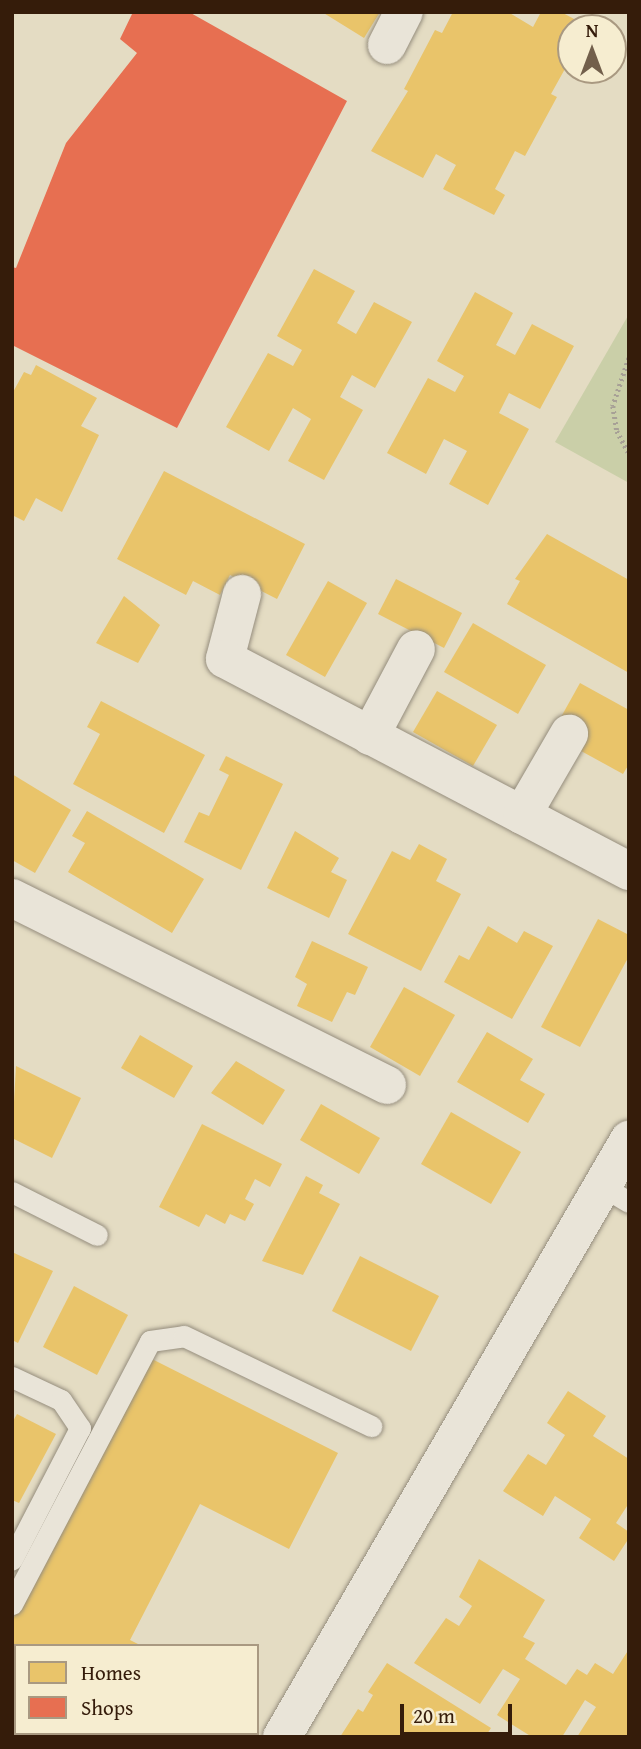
<!DOCTYPE html>
<style>
body{margin:0}
#map{position:relative;width:641px;height:1749px;overflow:hidden;background:#e4dcc3;font-family:"Gentium Book Plus",serif}
div>[style]{position:absolute}
.green>*{inset:0;background:#cacfa8}
.homes>*{inset:0;background:#e9c46a}
.shops>*{inset:0;background:#e76f51}
.path>*{height:4.5px;margin-top:-2.25px;transform-origin:0;background:repeating-linear-gradient(90deg,#a7a096 0 2px,transparent 0 5.5px)}
.roads{filter:drop-shadow(0 0 2px #958d7d) drop-shadow(0 0 2px #958d7d)}
.lane>*{height:21px;margin:-10.5px;padding:0 10.5px;transform-origin:10.5px;border-radius:10.5px;background:#e9e4d8}
.street>*{height:38px;margin:-19px;padding:0 19px;transform-origin:19px;border-radius:19px;background:#e9e4d8}
span{translate:-50% -50%;white-space:nowrap;text-align:center;line-height:1.15;-webkit-text-stroke:7px #f6edd0;paint-order:stroke}
.frame{position:absolute;inset:0;border:14px solid #351c0a;pointer-events:none}
.legend{position:absolute;left:14px;top:1644px;width:245px;height:91px;box-sizing:border-box;background:#f6edd0;border:2px solid #a99981;margin:0;padding:9px 12px;list-style:none;font-size:21px;color:#351c0a}
.legend li{display:flex;align-items:center;gap:14px;height:35px}
.legend b{width:35px;border:2px solid #a99981}
.north{position:absolute;left:557px;top:14px;width:70px;height:70px;box-sizing:border-box;background:#f6edd0;border:2px solid #a99981;border-radius:50%;rotate:0deg;font-size:19px;font-weight:700;line-height:28px;text-align:center;color:#351c0a}
.north::after{content:'';display:block;margin:auto;width:24px;height:32px;background:#725f4b;clip-path:polygon(50% 0,100% 100%,50% 72%,0 100%)}
.scale{position:absolute;left:400px;top:1704px;width:112px;height:32px;box-sizing:border-box;border:4px solid #351c0a;border-top:0;padding-left:9px;font-size:21px;line-height:24px;white-space:nowrap;color:#351c0a;-webkit-text-stroke:5px #f6edd0;paint-order:stroke}
</style>
<div id="map">
<div class="green">
<i style="clip-path:polygon(629px 314px,629px 483px,555px 442px)"></i>
</div>
<div class="homes">
<i style="clip-path:polygon(322px 12px,380px 12px,364px 38px)"></i>
<i style="clip-path:polygon(453px 12px,508px 12px,533px 27px,541px 12px,561px 12px,591px 28px,571px 28px,571px 58px,551px 94px,557px 97px,525px 156px,515px 151px,495px 189px,505px 195px,494px 215px,443px 189px,456px 165px,436px 154px,423px 178px,371px 151px,408px 91px,404px 89px,435px 30px,442px 33px)"></i>
<i style="clip-path:polygon(314px 269px,355px 291px,337px 323px,356px 334px,374px 302px,412px 322px,375px 388px,352px 375px,340px 397px,363px 410px,324px 480px,288px 461px,311px 419px,293px 408px,269px 451px,226px 427px,268px 353px,293px 366px,302px 350px,277px 336px)"></i>
<i style="clip-path:polygon(475px 292px,513px 313px,496px 345px,515px 355px,532px 324px,574px 346px,540px 409px,509px 393px,499px 413px,529px 429px,488px 505px,449px 484px,467px 451px,444px 439px,426px 474px,387px 453px,428px 378px,455px 392px,464px 376px,437px 361px)"></i>
<i style="clip-path:polygon(36px 365px,97px 398px,81px 426px,99px 435px,62px 512px,36px 498px,24px 521px,12px 515px,12px 394px,24px 372px,31px 375px)"></i>
<i style="clip-path:polygon(164px 471px,305px 544px,277px 599px,230px 575px,220px 595px,193px 581px,186px 595px,117px 559px)"></i>
<i style="clip-path:polygon(547px 534px,629px 580px,629px 673px,507px 604px,520px 581px,515px 579px)"></i>
<i style="clip-path:polygon(396px 579px,462px 613px,444px 648px,378px 614px)"></i>
<i style="clip-path:polygon(328px 581px,367px 603px,325px 677px,286px 655px)"></i>
<i style="clip-path:polygon(124px 596px,160px 625px,138px 663px,96px 643px)"></i>
<i style="clip-path:polygon(473px 623px,546px 665px,518px 714px,444px 672px)"></i>
<i style="clip-path:polygon(580px 683px,629px 710px,629px 764px,623px 774px,572px 746px,561px 717px)"></i>
<i style="clip-path:polygon(437px 691px,497px 725px,473px 766px,413px 732px)"></i>
<i style="clip-path:polygon(101px 701px,205px 755px,164px 833px,73px 784px,100px 734px,87px 727px)"></i>
<i style="clip-path:polygon(226px 756px,283px 784px,241px 870px,184px 842px,199px 812px,209px 816px,229px 775px,219px 770px)"></i>
<i style="clip-path:polygon(12px 774px,71px 810px,35px 873px,12px 860px)"></i>
<i style="clip-path:polygon(87px 811px,204px 879px,172px 933px,68px 872px,85px 843px,72px 836px)"></i>
<i style="clip-path:polygon(295px 831px,339px 858px,331px 872px,347px 880px,329px 918px,267px 888px)"></i>
<i style="clip-path:polygon(419px 844px,447px 859px,436px 881px,461px 894px,421px 971px,348px 934px,392px 851px,410px 860px)"></i>
<i style="clip-path:polygon(598px 919px,629px 935px,629px 956px,580px 1047px,541px 1027px)"></i>
<i style="clip-path:polygon(488px 926px,517px 943px,524px 931px,553px 946px,512px 1019px,444px 982px,459px 955px,469px 960px)"></i>
<i style="clip-path:polygon(312px 941px,368px 967px,355px 995px,347px 992px,332px 1022px,297px 1006px,307px 984px,295px 977px)"></i>
<i style="clip-path:polygon(404px 987px,455px 1015px,420px 1076px,370px 1047px)"></i>
<i style="clip-path:polygon(487px 1032px,533px 1059px,520px 1080px,545px 1094px,528px 1123px,457px 1082px)"></i>
<i style="clip-path:polygon(140px 1035px,193px 1066px,174px 1098px,121px 1068px)"></i>
<i style="clip-path:polygon(236px 1061px,285px 1090px,263px 1125px,211px 1093px)"></i>
<i style="clip-path:polygon(16px 1066px,81px 1098px,52px 1158px,12px 1138px)"></i>
<i style="clip-path:polygon(321px 1104px,380px 1138px,359px 1174px,300px 1140px)"></i>
<i style="clip-path:polygon(451px 1112px,521px 1152px,491px 1204px,421px 1164px)"></i>
<i style="clip-path:polygon(202px 1124px,282px 1164px,270px 1187px,255px 1179px,245px 1199px,254px 1204px,245px 1221px,230px 1214px,225px 1224px,206px 1214px,199px 1227px,159px 1207px)"></i>
<i style="clip-path:polygon(306px 1176px,323px 1185px,319px 1193px,340px 1204px,303px 1275px,262px 1261px)"></i>
<i style="clip-path:polygon(12px 1252px,53px 1271px,18px 1343px,12px 1340px)"></i>
<i style="clip-path:polygon(360px 1256px,439px 1296px,411px 1351px,332px 1311px)"></i>
<i style="clip-path:polygon(74px 1286px,128px 1315px,97px 1375px,43px 1347px)"></i>
<i style="clip-path:polygon(148px 1357px,338px 1453px,289px 1549px,200px 1504px,130px 1640px,142px 1646px,16px 1646px,16px 1687px,12px 1621px)"></i>
<i style="clip-path:polygon(568px 1391px,606px 1416px,593px 1436px,629px 1459px,629px 1503px,616px 1523px,629px 1532px,629px 1538px,614px 1561px,579px 1538px,591px 1519px,555px 1496px,543px 1516px,503px 1491px,528px 1454px,546px 1465px,565px 1435px,547px 1423px)"></i>
<i style="clip-path:polygon(17px 1414px,56px 1434px,19px 1503px,12px 1500px,12px 1423px)"></i>
<i style="clip-path:polygon(479px 1559px,545px 1600px,523px 1637px,535px 1643px,525px 1659px,566px 1685px,577px 1669px,587px 1675px,595px 1663px,613px 1674px,629px 1649px,629px 1737px,577px 1737px,596px 1707px,585px 1700px,562px 1737px,532px 1737px,497px 1715px,520px 1679px,503px 1669px,480px 1704px,414px 1663px,446px 1618px,459px 1626px,472px 1606px,459px 1597px)"></i>
<i style="clip-path:polygon(387px 1663px,491px 1728px,485px 1737px,340px 1737px,358px 1709px,363px 1712px,373px 1695px,368px 1692px)"></i>
<i style="clip-path:polygon(12px 1712px,16px 1733px,57px 1737px,12px 1737px)"></i>
</div>
<div class="shops">
<i style="clip-path:polygon(133px 12px,189px 12px,347px 101px,177px 428px,12px 345px,12px 267px,16px 268px,66px 143px,137px 53px,120px 39px)"></i>
</div>
<div class="path">
<i style="left:629px;top:358px;width:51px;rotate:108.4deg"></i>
<i style="left:613px;top:406px;width:25px;rotate:81deg"></i>
<i style="left:617px;top:431px;width:26px;rotate:62deg"></i>
</div>
<div class="roads">
<div class="lane">
<i style="left:602px;top:1186px;width:31px;rotate:31deg"></i>
<i style="left:12px;top:1192px;width:95px;rotate:26.8deg"></i>
<i style="left:12px;top:1377px;width:54px;rotate:25.1deg"></i>
<i style="left:61px;top:1400px;width:34px;rotate:56deg"></i>
<i style="left:80px;top:1428px;width:148px;rotate:117.4deg"></i>
<i style="left:12px;top:1604px;width:297px;rotate:-62.3deg"></i>
<i style="left:150px;top:1341px;width:34px;rotate:-8deg"></i>
<i style="left:184px;top:1336px;width:208px;rotate:25.7deg"></i>
<i style="left:12px;top:1658px;width:4px;rotate:27deg"></i>
<i style="left:151px;top:1733px;width:8px;rotate:30deg"></i>
</div>
<div class="street">
<i style="left:387px;top:45px;width:37px;rotate:-63deg"></i>
<i style="left:242px;top:594px;width:67px;rotate:104.7deg"></i>
<i style="left:225px;top:659px;width:456px;rotate:27.7deg"></i>
<i style="left:370px;top:736px;width:98px;rotate:-62.1deg"></i>
<i style="left:522px;top:815px;width:94px;rotate:-59.9deg"></i>
<i style="left:12px;top:898px;width:419px;rotate:26.5deg"></i>
<i style="left:282px;top:1737px;width:691px;rotate:-59.83deg"></i>
</div>
</div>
<div class="frame"></div>
<ul class="legend">
<li><b style="height:19px;background:#e9c46a"></b>Homes</li>
<li><b style="height:19px;background:#e76f51"></b>Shops</li>
</ul>
<div class="north">N</div>
<div class="scale">20 m</div>
</div>
